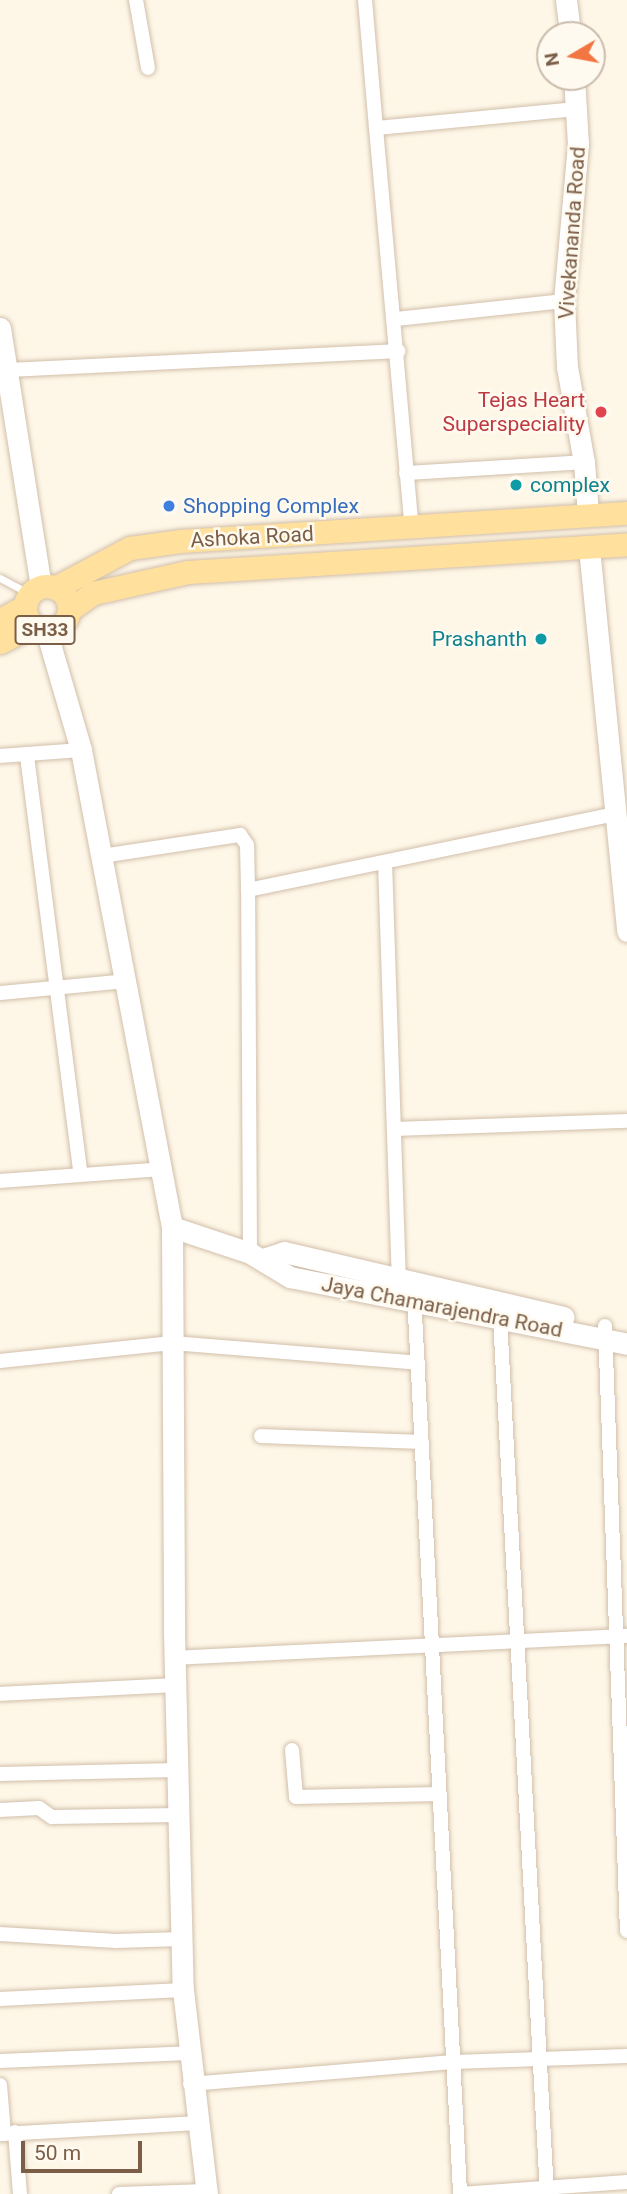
<!DOCTYPE html>
<style>
body{margin:0}
#map{position:relative;width:627px;height:2194px;overflow:hidden;background:#fef7e7;font-family:Roboto,sans-serif}
div>[style]{position:absolute}
.roads{filter:drop-shadow(0 0 2px #d2bfab) drop-shadow(0 0 2px #d2bfab)}
.lane>*{height:7px;margin:-3.5px;padding:0 3.5px;transform-origin:3.5px;border-radius:3.5px;background:#fff}
.street>*{height:14px;margin:-7px;padding:0 7px;transform-origin:7px;border-radius:7px;background:#fff}
.secondary>*{height:21px;margin:-10.5px;padding:0 10.5px;transform-origin:10.5px;border-radius:10.5px;background:#fff}
.primary>*{height:23px;margin:-11.5px;padding:0 11.5px;transform-origin:11.5px;border-radius:11.5px;background:#ffe19d}
.primary>.ring{margin:-11.5px;padding:0;box-sizing:content-box;background:none;border:23px solid #ffe19d;border-radius:50%}
.dots>*{width:19px;height:19px;translate:-50% -50%;box-sizing:border-box;border:4px solid #fffaef;border-radius:50%}
span{translate:-50% -50%;white-space:nowrap;text-align:center;line-height:1.15;-webkit-text-stroke:5px #fffaef;paint-order:stroke}
.shield-label span{padding:2px 5px;background:#fffaef;border:2px solid;border-radius:5px;-webkit-text-stroke-width:0}
.shield-label{font-size:19px;color:#7b5e48;font-weight:700}
.street-label{font-size:21px;color:#7b5e48}
.health-label{font-size:21px;color:#be3a42}
.right{translate:-100% -50%;text-align:right}
.culture-label{font-size:21px;color:#0d838f}
.left{translate:0 -50%;text-align:left}
.shop-label{font-size:21px;color:#366cbe}
.north{position:absolute;left:536px;top:21px;width:70px;height:70px;box-sizing:border-box;background:#fffaef;border:2px solid #cabcac;border-radius:50%;rotate:260deg;font-size:19px;font-weight:700;line-height:28px;text-align:center;color:#7b5e48}
.north::after{content:'';display:block;margin:auto;width:24px;height:32px;background:#f27642;clip-path:polygon(50% 0,100% 100%,50% 72%,0 100%)}
.scale{position:absolute;left:21px;top:2141px;width:121px;height:32px;box-sizing:border-box;border:4px solid #7b5e48;border-top:0;padding-left:9px;font-size:21px;line-height:24px;white-space:nowrap;color:#7b5e48;-webkit-text-stroke:5px #fffaef;paint-order:stroke}
</style>
<div id="map">
<div class="roads">
<div class="lane">
<i style="left:0;top:578px;width:34px;rotate:28deg"></i>
</div>
<div class="street">
<i style="left:136px;top:0;width:69px;rotate:80deg"></i>
<i style="left:365px;top:0;width:128px;rotate:85.1deg"></i>
<i style="left:376px;top:128px;width:202px;rotate:-5.4deg"></i>
<i style="left:376px;top:128px;width:403px;rotate:84.9deg"></i>
<i style="left:396px;top:319px;width:169px;rotate:-6.1deg"></i>
<i style="left:10px;top:370px;width:389px;rotate:-2.8deg"></i>
<i style="left:406px;top:473px;width:178px;rotate:-3.5deg"></i>
<i style="left:0;top:756px;width:81px;rotate:-4.2deg"></i>
<i style="left:27px;top:756px;width:422px;rotate:82.7deg"></i>
<i style="left:102px;top:856px;width:140px;rotate:-8.7deg"></i>
<i style="left:240px;top:835px;width:12px;rotate:55deg"></i>
<i style="left:247px;top:845px;width:45px;rotate:88.7deg"></i>
<i style="left:385px;top:862px;width:417px;rotate:88.1deg"></i>
<i style="left:0;top:993px;width:127px;rotate:-5.4deg"></i>
<i style="left:394px;top:1129px;width:233px;rotate:-2deg"></i>
<i style="left:0;top:1181px;width:162px;rotate:-4.2deg"></i>
<i style="left:250px;top:1253px;width:363px;rotate:-90.3deg"></i>
<i style="left:248px;top:890px;width:376px;rotate:-11.7deg"></i>
<i style="left:414px;top:1294px;width:901px;rotate:87.07deg"></i>
<i style="left:500px;top:1318px;width:877px;rotate:86.93deg"></i>
<i style="left:605px;top:1326px;width:605px;rotate:87.92deg"></i>
<i style="left:0;top:1361px;width:173px;rotate:-6deg"></i>
<i style="left:172px;top:1343px;width:247px;rotate:4.6deg"></i>
<i style="left:261px;top:1436px;width:161px;rotate:2.1deg"></i>
<i style="left:174px;top:1658px;width:454px;rotate:-2.8deg"></i>
<i style="left:0;top:1694px;width:175px;rotate:-2.9deg"></i>
<i style="left:292px;top:1750px;width:47px;rotate:85.1deg"></i>
<i style="left:296px;top:1797px;width:144px;rotate:-1.2deg"></i>
<i style="left:0;top:1774px;width:177px;rotate:-1.3deg"></i>
<i style="left:0;top:1810px;width:39px;rotate:-3deg"></i>
<i style="left:39px;top:1808px;width:16px;rotate:35deg"></i>
<i style="left:52px;top:1817px;width:127px;rotate:-0.9deg"></i>
<i style="left:0;top:1934px;width:116px;rotate:3.5deg"></i>
<i style="left:116px;top:1941px;width:66px;rotate:-1.7deg"></i>
<i style="left:0;top:1999px;width:183px;rotate:-2.8deg"></i>
<i style="left:0;top:2061px;width:188px;rotate:-2.4deg"></i>
<i style="left:190px;top:2084px;width:264px;rotate:-4.8deg"></i>
<i style="left:453px;top:2062px;width:174px;rotate:-2deg"></i>
<i style="left:0;top:2085px;width:49px;rotate:85.3deg"></i>
<i style="left:15px;top:2132px;width:62px;rotate:85.4deg"></i>
<i style="left:0;top:2134px;width:196px;rotate:-3.2deg"></i>
<i style="left:119px;top:2194px;width:87px;rotate:-2deg"></i>
<i style="left:460px;top:2194px;width:167px;rotate:-4.1deg"></i>
</div>
<div class="secondary">
<i style="left:566px;top:0;width:35px;rotate:83deg"></i>
<i style="left:574px;top:77px;width:67px;rotate:86.6deg"></i>
<i style="left:578px;top:144px;width:158px;rotate:95.1deg"></i>
<i style="left:564px;top:301px;width:66px;rotate:87.4deg"></i>
<i style="left:567px;top:367px;width:97px;rotate:79.9deg"></i>
<i style="left:584px;top:462px;width:52px;rotate:85.6deg"></i>
<i style="left:0;top:328px;width:262px;rotate:81deg"></i>
<i style="left:589px;top:548px;width:385px;rotate:84.3deg"></i>
<i style="left:46px;top:630px;width:125px;rotate:73.7deg"></i>
<i style="left:81px;top:750px;width:486px;rotate:79.2deg"></i>
<i style="left:172px;top:1227px;width:405px;rotate:89.7deg"></i>
<i style="left:174px;top:1632px;width:358px;rotate:88.6deg"></i>
<i style="left:183px;top:1990px;width:205px;rotate:83.3deg"></i>
<i style="left:172px;top:1227px;width:82px;rotate:18.4deg"></i>
<i style="left:250px;top:1253px;width:47px;rotate:31deg"></i>
<i style="left:290px;top:1277px;width:344px;rotate:11.2deg"></i>
<i style="left:263px;top:1259px;width:22px;rotate:-18deg"></i>
<i style="left:284px;top:1252px;width:287px;rotate:13.1deg"></i>
</div>
<div class="primary">
<i class="ring" style="left:25px;top:586px;width:21px;height:21px"></i>
<i style="left:55px;top:588px;width:85px;rotate:-28.1deg"></i>
<i style="left:130px;top:548px;width:50px;rotate:-8deg"></i>
<i style="left:180px;top:541px;width:448px;rotate:-3.6deg"></i>
<i style="left:69px;top:610px;width:29px;rotate:-35deg"></i>
<i style="left:93px;top:593px;width:97px;rotate:-12.5deg"></i>
<i style="left:188px;top:572px;width:440px;rotate:-3.6deg"></i>
<i style="left:0;top:620px;width:29px;rotate:-29deg"></i>
<i style="left:0;top:642px;width:37px;rotate:-27deg"></i>
</div>
</div>
<div class="dots">
<i style="left:601px;top:412px;background:#e0444e"></i>
<i style="left:516px;top:485px;background:#0f9aa8"></i>
<i style="left:169px;top:506px;background:#3f7fe0"></i>
<i style="left:541px;top:639px;background:#0f9aa8"></i>
</div>
<div class="shield-label">
<span style="left:45px;top:630px">SH33</span>
</div>
<div class="street-label">
<span style="left:572px;top:233px;rotate:-86deg">Vivekananda Road</span>
<span style="left:252px;top:537px;rotate:-3deg">Ashoka Road</span>
<span style="left:442px;top:1307px;rotate:11deg">Jaya Chamarajendra Road</span>
</div>
<div class="health-label">
<span class="right" style="left:585px;top:412px">Tejas Heart<br>Superspeciality</span>
</div>
<div class="culture-label">
<span class="left" style="left:530px;top:485px">complex</span>
<span class="right" style="left:527px;top:639px">Prashanth</span>
</div>
<div class="shop-label">
<span class="left" style="left:183px;top:506px">Shopping Complex</span>
</div>
<div class="north">N</div>
<div class="scale">50 m</div>
</div>
